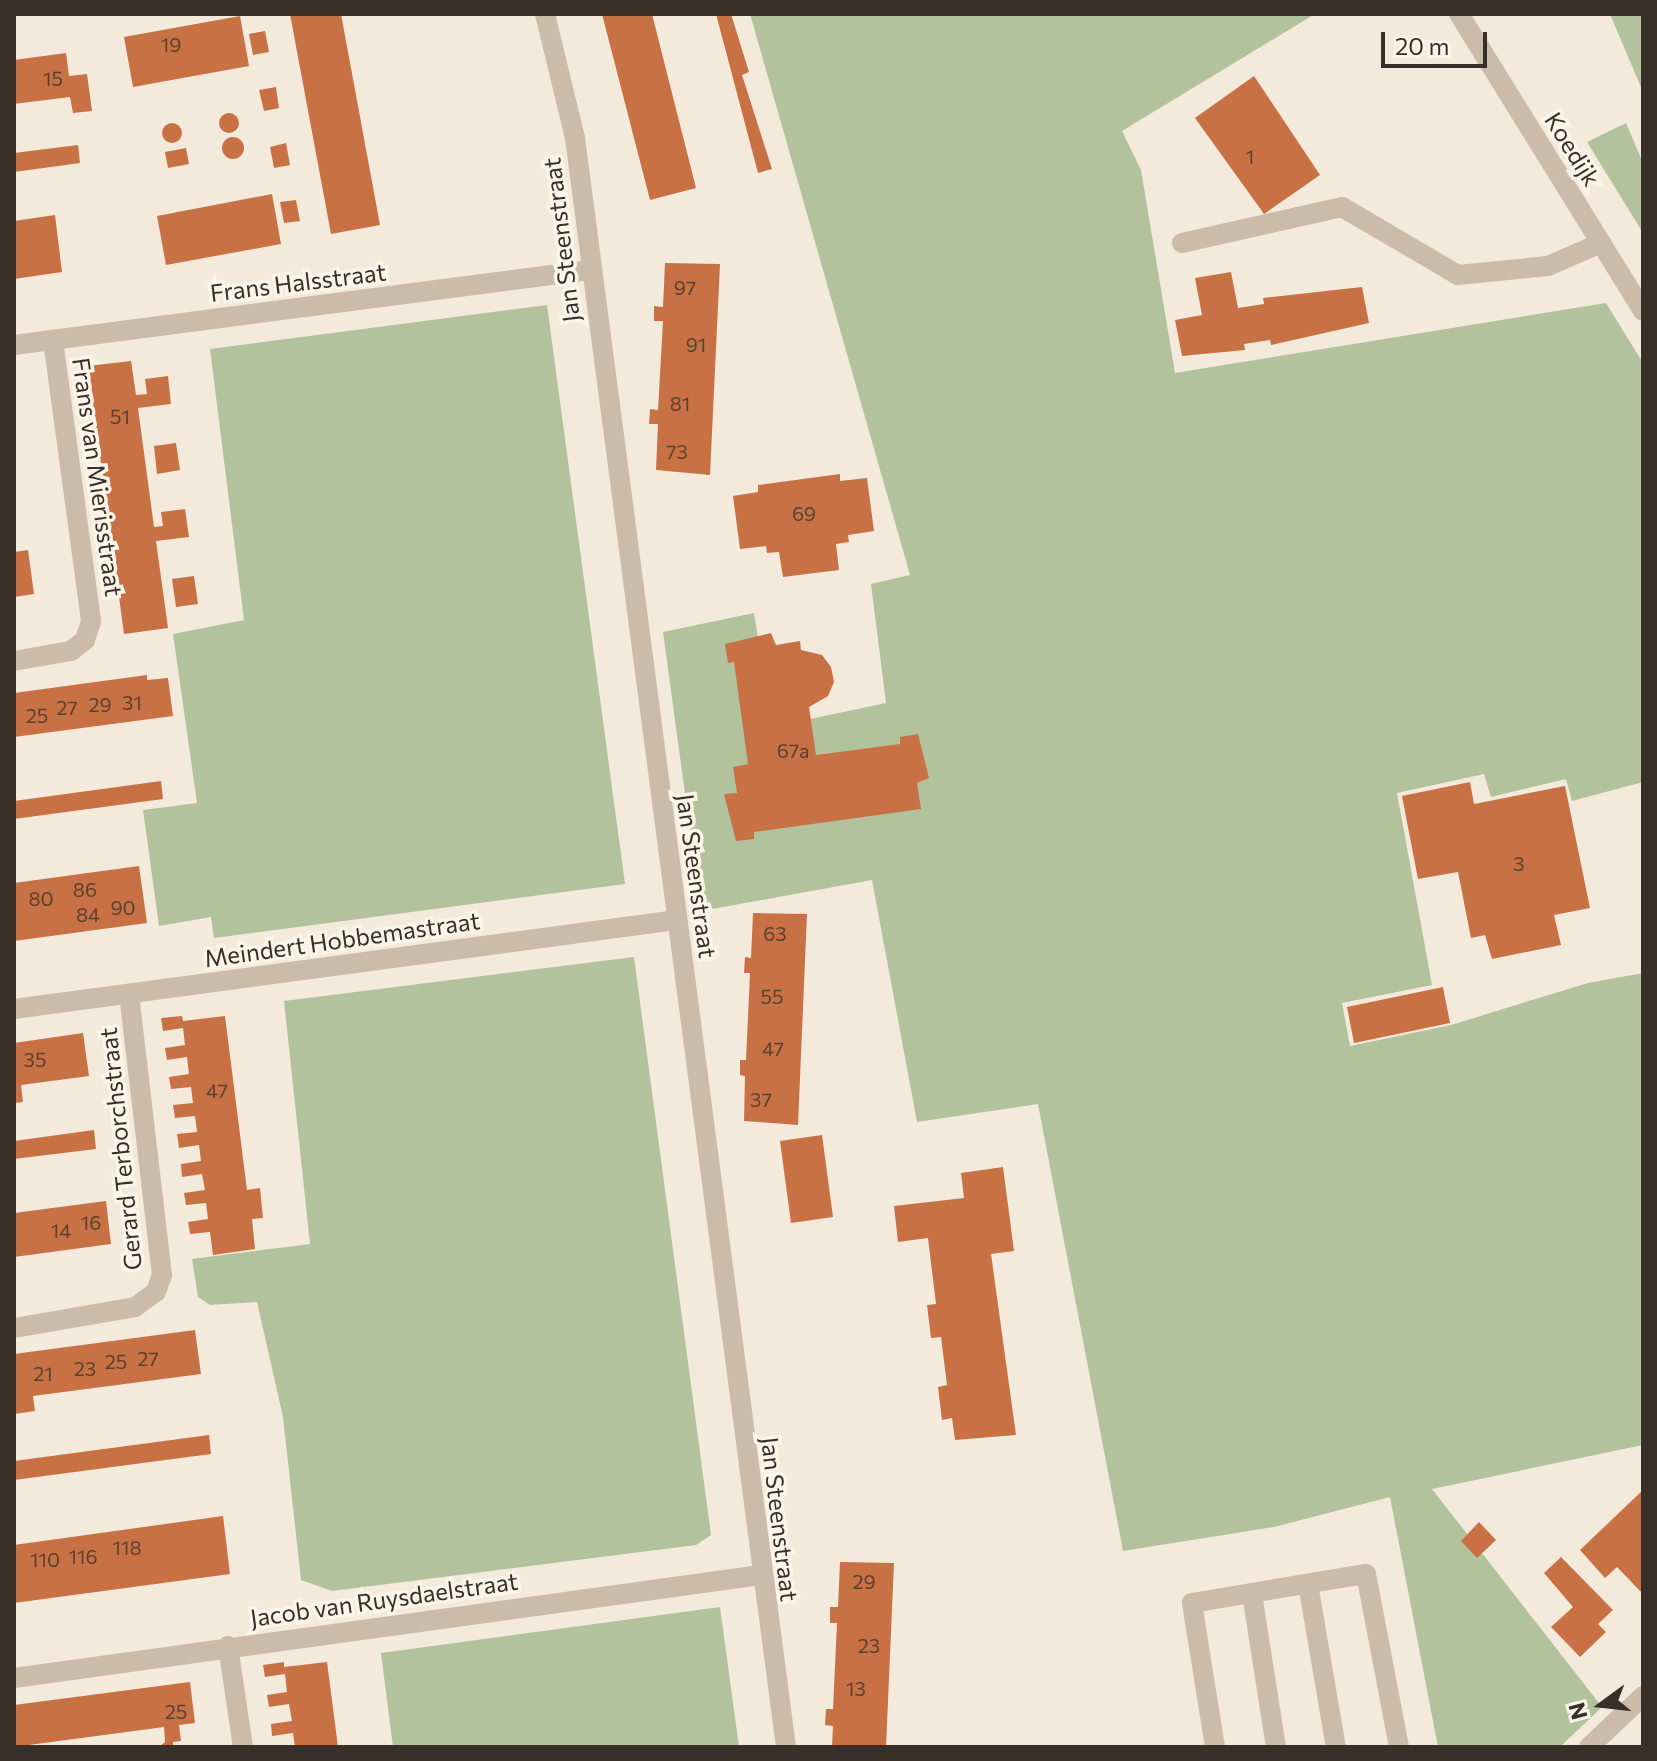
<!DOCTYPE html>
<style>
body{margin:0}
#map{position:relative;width:1657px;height:1761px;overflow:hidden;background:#f3eadc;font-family:Commissioner,sans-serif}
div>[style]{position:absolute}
.green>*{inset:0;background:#b2c29c}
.building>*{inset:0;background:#c87145}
.round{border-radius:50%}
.minor>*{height:20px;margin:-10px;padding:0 10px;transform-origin:10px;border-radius:10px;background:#cbbba8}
span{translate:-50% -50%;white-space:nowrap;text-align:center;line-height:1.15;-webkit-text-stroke:7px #faf4e9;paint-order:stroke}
.number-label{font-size:20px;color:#5c402f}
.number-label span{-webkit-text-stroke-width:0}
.street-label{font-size:24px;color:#382f28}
.frame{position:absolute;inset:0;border:16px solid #382f28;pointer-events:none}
.north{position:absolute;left:1561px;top:1665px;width:80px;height:80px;-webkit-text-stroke:6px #faf4e9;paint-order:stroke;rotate:255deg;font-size:22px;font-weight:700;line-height:32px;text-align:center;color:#382f28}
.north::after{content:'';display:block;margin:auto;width:28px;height:36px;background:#382f28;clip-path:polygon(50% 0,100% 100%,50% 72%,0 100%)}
.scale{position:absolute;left:1381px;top:32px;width:106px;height:36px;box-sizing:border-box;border:4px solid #382f28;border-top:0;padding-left:10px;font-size:24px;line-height:28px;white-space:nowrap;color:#382f28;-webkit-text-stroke:6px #faf4e9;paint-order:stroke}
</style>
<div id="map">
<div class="green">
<i style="clip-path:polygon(750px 14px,1315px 14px,1122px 131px,1141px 170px,1175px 373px,1606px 303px,1643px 363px,1643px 782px,1572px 801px,1566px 779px,1491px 797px,1484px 774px,1397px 793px,1432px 985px,1342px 1003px,1350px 1046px,1451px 1025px,1588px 983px,1643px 973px,1643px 1445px,1432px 1489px,1602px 1707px,1560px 1747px,1438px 1747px,1390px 1497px,1274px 1527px,1123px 1551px,1038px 1104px,917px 1122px,872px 880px,701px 911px,663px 632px,754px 613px,772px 727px,886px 703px,871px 584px,910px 575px)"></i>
<i style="clip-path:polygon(1610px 14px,1643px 14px,1643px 92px)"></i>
<i style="clip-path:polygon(1626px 123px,1643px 163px,1643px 233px,1587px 142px)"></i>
<i style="clip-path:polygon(547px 305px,625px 884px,214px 938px,211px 917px,159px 926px,143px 810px,197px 803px,173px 634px,244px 620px,210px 349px)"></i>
<i style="clip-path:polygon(634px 957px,711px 1535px,696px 1545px,332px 1591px,301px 1580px,283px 1417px,257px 1302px,210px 1305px,198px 1297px,192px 1259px,310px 1244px,284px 1001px)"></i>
<i style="clip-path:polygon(720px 1607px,739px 1747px,393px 1747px,381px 1653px)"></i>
</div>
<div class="building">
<i style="clip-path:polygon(290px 14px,341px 14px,380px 225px,331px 234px)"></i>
<i style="clip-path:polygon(602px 14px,652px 14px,696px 188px,650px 200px)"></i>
<i style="clip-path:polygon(716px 14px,731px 14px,749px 72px,742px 75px,772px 169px,758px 173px)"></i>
<i style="clip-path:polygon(240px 16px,249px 66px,133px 87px,124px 37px)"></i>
<i style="clip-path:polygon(265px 31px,269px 52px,253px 55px,249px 34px)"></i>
<i style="clip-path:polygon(66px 53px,69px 76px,87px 74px,92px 111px,73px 113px,70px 97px,14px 104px,14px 60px)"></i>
<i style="clip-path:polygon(1254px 76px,1320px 175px,1264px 214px,1195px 118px)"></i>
<i style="clip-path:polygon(276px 87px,279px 108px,264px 111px,259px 90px)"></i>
<i class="round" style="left:219px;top:113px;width:20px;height:20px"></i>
<i class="round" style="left:162px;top:123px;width:20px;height:20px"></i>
<i class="round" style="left:222px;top:137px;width:22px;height:22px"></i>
<i style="clip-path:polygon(286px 143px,290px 165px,274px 168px,270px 147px)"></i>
<i style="clip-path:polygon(78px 145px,80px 163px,14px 172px,14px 153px)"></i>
<i style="clip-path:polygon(186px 148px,189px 164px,168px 168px,165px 152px)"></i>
<i style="clip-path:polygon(272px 194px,281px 244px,166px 265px,157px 216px)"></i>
<i style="clip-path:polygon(296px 200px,300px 221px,284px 223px,280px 202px)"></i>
<i style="clip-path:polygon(55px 215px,62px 272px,14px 279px,14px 221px)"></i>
<i style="clip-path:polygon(665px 263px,720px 264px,710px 475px,656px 470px,658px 424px,649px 424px,650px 409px,658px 410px,663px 321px,654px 321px,654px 306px,663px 307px)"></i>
<i style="clip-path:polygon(1231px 272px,1238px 308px,1264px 304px,1263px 298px,1362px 287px,1369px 323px,1271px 345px,1270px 340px,1244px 344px,1245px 350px,1182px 356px,1175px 320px,1202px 315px,1195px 278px)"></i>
<i style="clip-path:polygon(131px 361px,136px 395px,147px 394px,145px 379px,168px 376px,171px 404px,138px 408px,154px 527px,163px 526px,161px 512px,185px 509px,189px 537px,156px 541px,168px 628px,124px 634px,88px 366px)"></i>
<i style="clip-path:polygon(176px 443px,180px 470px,157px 474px,154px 446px)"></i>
<i style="clip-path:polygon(840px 474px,840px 481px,867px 478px,874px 531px,848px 535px,849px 542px,836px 544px,839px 570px,783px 577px,779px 552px,767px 553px,766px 546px,740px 549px,733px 496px,758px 492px,758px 485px)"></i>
<i style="clip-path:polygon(28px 550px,34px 594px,14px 597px,14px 552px)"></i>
<i style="clip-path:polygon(194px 576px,198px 604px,176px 607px,172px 579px)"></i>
<i style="clip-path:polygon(771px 633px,776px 645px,800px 641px,801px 650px,822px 655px,831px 667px,834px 682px,828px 696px,809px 707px,816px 755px,900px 744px,900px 737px,918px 734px,929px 778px,917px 783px,921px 809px,754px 832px,754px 839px,736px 841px,724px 794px,737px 793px,733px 767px,748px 764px,734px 662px,728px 663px,725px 644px)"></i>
<i style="clip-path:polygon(147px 675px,147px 680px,168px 678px,173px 716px,14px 737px,14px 693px)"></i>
<i style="clip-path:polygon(161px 781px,163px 799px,14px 819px,14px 801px)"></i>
<i style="clip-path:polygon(1470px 782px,1474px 804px,1565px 786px,1590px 908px,1554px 915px,1561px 945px,1492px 959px,1485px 935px,1471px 938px,1458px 872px,1418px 879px,1402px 796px)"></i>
<i style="clip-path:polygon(139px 866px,147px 923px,14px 941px,14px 883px)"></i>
<i style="clip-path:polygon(753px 913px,807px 914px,798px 1125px,744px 1121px,745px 1076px,740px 1075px,740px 1060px,746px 1060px,750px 973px,744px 973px,745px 957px,751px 958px)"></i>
<i style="clip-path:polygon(1443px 987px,1450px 1023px,1354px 1043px,1347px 1007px)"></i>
<i style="clip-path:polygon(182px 1016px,183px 1021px,225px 1016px,247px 1190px,260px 1188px,263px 1218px,252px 1219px,255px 1249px,213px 1255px,210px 1232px,190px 1234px,188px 1222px,208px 1219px,206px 1203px,186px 1205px,184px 1193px,205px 1190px,202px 1174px,182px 1177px,181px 1164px,201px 1161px,199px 1145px,179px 1148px,177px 1134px,197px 1132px,195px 1116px,175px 1118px,173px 1105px,193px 1103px,191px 1087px,171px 1089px,169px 1077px,189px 1074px,187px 1057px,167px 1060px,165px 1048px,185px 1045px,183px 1028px,163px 1031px,161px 1018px)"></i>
<i style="clip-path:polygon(83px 1033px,89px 1076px,21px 1085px,23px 1102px,14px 1103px,14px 1043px)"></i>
<i style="clip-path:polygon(94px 1130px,96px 1149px,14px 1159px,14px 1141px)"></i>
<i style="clip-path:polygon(822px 1135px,833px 1217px,791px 1223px,780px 1141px)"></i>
<i style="clip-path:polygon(1003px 1167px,1014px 1251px,991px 1254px,1016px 1435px,955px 1440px,952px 1418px,942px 1420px,938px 1387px,947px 1385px,941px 1337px,931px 1338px,927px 1305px,936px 1304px,928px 1238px,898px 1242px,894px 1206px,964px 1198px,961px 1173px)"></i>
<i style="clip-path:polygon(106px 1201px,111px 1244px,14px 1257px,14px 1213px)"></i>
<i style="clip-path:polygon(195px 1330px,201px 1374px,33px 1396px,35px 1411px,14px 1414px,14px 1354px)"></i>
<i style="clip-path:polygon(209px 1435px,211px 1454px,14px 1480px,14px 1461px)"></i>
<i style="clip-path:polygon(1643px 1490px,1643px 1594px,1617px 1567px,1605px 1578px,1580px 1550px)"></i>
<i style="clip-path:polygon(223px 1516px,230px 1574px,14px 1603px,14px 1545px)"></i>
<i style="clip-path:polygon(1479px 1522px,1496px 1540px,1477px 1558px,1461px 1541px)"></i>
<i style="clip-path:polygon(1561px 1557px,1613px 1610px,1598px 1624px,1606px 1632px,1580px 1657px,1551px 1627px,1573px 1607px,1544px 1573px)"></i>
<i style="clip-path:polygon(840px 1562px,894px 1563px,886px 1747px,832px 1747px,833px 1726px,825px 1725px,826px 1709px,833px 1709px,837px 1623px,830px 1623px,830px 1607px,838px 1607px)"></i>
<i style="clip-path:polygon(284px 1662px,284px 1667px,327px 1662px,338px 1747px,295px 1747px,293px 1733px,272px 1736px,271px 1724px,292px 1721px,289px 1704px,269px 1707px,267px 1695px,287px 1692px,285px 1674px,265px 1677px,263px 1665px)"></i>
<i style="clip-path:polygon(190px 1682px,195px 1723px,179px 1725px,181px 1741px,173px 1742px,173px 1747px,159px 1747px,165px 1742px,164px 1727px,14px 1747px,14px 1705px)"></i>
</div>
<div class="minor">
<i style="left:545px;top:14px;width:128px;rotate:76.4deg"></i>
<i style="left:575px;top:138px;width:1623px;rotate:82.53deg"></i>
<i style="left:1459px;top:14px;width:349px;rotate:58.2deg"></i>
<i style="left:1182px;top:243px;width:164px;rotate:-12.7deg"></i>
<i style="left:1342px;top:207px;width:134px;rotate:30.4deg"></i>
<i style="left:1458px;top:275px;width:90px;rotate:-5.7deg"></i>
<i style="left:1548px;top:266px;width:58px;rotate:-23.5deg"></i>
<i style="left:14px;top:345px;width:580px;rotate:-7.43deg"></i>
<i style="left:14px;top:661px;width:58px;rotate:-10deg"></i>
<i style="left:71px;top:651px;width:18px;rotate:-38deg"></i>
<i style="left:85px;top:640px;width:20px;rotate:-72deg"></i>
<i style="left:91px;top:621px;width:284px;rotate:-97.7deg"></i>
<i style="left:14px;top:1009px;width:669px;rotate:-7.65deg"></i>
<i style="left:14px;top:1328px;width:123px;rotate:-9.8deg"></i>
<i style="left:135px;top:1307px;width:26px;rotate:-36deg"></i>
<i style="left:156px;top:1292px;width:18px;rotate:-71deg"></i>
<i style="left:162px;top:1275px;width:283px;rotate:-96.7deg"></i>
<i style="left:1308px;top:1584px;width:165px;rotate:80.3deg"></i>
<i style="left:1252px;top:1594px;width:155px;rotate:81.1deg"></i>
<i style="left:228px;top:1646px;width:102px;rotate:81.6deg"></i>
<i style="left:14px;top:1678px;width:754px;rotate:-7.85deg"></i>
<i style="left:1215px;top:1747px;width:146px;rotate:-99.1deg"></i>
<i style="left:1192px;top:1603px;width:176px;rotate:-9.5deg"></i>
<i style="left:1366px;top:1574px;width:176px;rotate:79.2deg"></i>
<i style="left:1589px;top:1747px;width:74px;rotate:-43.4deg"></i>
</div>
<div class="number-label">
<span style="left:171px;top:44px">19</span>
<span style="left:53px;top:78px">15</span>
<span style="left:1250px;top:156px">1</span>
<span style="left:685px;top:287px">97</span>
<span style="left:696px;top:344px">91</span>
<span style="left:680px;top:403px">81</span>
<span style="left:120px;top:416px">51</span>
<span style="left:677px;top:451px">73</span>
<span style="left:804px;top:513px">69</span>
<span style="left:132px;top:702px">31</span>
<span style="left:100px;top:704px">29</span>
<span style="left:67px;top:707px">27</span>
<span style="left:37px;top:715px">25</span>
<span style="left:793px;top:750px">67a</span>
<span style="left:1519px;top:863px">3</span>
<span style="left:85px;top:889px">86</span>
<span style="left:41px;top:898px">80</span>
<span style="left:123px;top:907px">90</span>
<span style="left:88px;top:914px">84</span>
<span style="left:775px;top:933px">63</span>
<span style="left:772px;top:996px">55</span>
<span style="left:773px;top:1048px">47</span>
<span style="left:35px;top:1059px">35</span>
<span style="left:217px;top:1090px">47</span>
<span style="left:761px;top:1099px">37</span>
<span style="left:91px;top:1222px">16</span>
<span style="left:61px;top:1230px">14</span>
<span style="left:148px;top:1358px">27</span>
<span style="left:116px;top:1361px">25</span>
<span style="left:85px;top:1368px">23</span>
<span style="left:43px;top:1373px">21</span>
<span style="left:127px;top:1547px">118</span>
<span style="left:83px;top:1556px">116</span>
<span style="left:45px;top:1559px">110</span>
<span style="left:864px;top:1581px">29</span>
<span style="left:869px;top:1645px">23</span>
<span style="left:856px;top:1688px">13</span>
<span style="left:176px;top:1711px">25</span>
</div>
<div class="street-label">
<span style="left:1573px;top:149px;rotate:58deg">Koedijk</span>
<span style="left:561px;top:240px;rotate:-97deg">Jan Steenstraat</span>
<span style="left:298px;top:282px;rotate:-7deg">Frans Halsstraat</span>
<span style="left:98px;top:477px;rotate:82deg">Frans van Mierisstraat</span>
<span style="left:697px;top:876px;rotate:82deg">Jan Steenstraat</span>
<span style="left:342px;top:939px;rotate:-8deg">Meindert Hobbemastraat</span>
<span style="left:120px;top:1149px;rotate:-96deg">Gerard Terborchstraat</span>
<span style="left:780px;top:1519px;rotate:83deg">Jan Steenstraat</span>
<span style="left:384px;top:1599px;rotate:-8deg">Jacob van Ruysdaelstraat</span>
</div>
<div class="frame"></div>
<div class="north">N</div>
<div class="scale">20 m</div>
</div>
